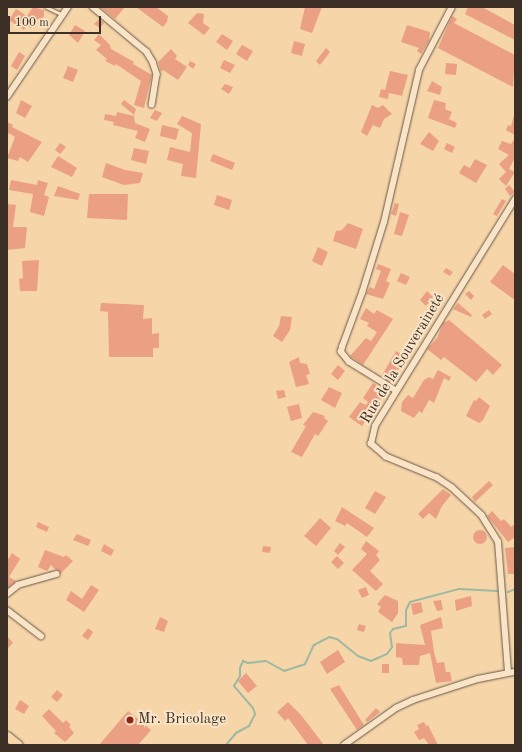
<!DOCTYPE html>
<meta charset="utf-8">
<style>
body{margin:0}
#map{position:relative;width:522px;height:752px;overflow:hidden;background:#f6d5a9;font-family:"Old Standard TT",serif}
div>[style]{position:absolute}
.stream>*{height:2px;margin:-1px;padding:0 1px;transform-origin:1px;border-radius:1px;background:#9eb9a2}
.building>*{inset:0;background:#eba083}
.round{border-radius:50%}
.roads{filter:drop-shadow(0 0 1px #6a5847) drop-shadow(0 0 1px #6a5847)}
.service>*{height:3px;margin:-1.5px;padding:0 1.5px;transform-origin:1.5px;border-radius:1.5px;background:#f9e4c7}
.minor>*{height:5.5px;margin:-2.75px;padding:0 2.75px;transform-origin:2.75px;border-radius:2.75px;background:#f9e4c7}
.primary>*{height:9px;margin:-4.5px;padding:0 4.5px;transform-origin:4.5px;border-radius:4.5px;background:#f6d5a9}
.dots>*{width:11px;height:11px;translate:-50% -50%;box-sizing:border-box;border:2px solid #f9e4c7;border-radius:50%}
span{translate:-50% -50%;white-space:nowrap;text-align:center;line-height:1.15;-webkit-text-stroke:4px #f9e4c7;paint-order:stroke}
.street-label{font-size:15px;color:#3b2f26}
.poi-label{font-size:15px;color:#3b2f26}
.left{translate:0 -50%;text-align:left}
.frame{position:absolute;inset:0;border:8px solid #3b2f26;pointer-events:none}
.scale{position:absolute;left:8px;top:16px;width:93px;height:18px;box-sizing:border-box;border:2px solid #3b2f26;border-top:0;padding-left:5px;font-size:12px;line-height:14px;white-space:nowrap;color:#3b2f26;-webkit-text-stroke:3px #f9e4c7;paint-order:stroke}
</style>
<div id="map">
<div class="stream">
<i style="left:508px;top:592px;width:8px;rotate:-23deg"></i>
<i style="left:226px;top:745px;width:16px;rotate:-50deg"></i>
<i style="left:236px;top:733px;width:15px;rotate:-28deg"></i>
<i style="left:249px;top:726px;width:13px;rotate:-63deg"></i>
<i style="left:255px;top:714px;width:6px;rotate:-108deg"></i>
<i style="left:253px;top:708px;width:29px;rotate:-131deg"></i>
<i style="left:234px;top:686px;width:12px;rotate:-59deg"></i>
<i style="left:240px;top:676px;width:8px;rotate:-90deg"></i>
<i style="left:240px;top:668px;width:8px;rotate:-67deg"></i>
<i style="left:243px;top:661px;width:5px;rotate:22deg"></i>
<i style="left:248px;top:663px;width:18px;rotate:-6deg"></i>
<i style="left:266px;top:661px;width:21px;rotate:29deg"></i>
<i style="left:284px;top:671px;width:22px;rotate:-18deg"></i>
<i style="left:305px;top:664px;width:21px;rotate:-65deg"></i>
<i style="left:314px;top:645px;width:17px;rotate:-28deg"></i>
<i style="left:329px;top:637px;width:8px;rotate:14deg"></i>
<i style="left:337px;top:639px;width:27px;rotate:39deg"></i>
<i style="left:358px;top:656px;width:14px;rotate:21deg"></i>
<i style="left:371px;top:661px;width:17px;rotate:-24deg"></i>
<i style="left:387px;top:654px;width:9px;rotate:-54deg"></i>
<i style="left:392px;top:647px;width:14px;rotate:-98deg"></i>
<i style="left:390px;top:633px;width:5px;rotate:-53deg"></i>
<i style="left:393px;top:629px;width:13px;rotate:-13deg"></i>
<i style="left:406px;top:626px;width:16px;rotate:-90deg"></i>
<i style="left:406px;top:610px;width:9px;rotate:-63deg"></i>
<i style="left:410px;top:602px;width:51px;rotate:-14.9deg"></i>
<i style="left:459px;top:589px;width:39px;rotate:3deg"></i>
</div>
<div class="building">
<i style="clip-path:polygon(33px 7px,44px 10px,44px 16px,40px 21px,36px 19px,31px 28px,27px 25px,24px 30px,9px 20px,16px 9px,27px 16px)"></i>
<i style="clip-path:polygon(100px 7px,125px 7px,115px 19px)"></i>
<i style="clip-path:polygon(136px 7px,156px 7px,168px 16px,167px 22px,163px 27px)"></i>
<i style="clip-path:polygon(305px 7px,322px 7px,312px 33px,300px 29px)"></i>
<i style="clip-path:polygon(468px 7px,482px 7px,515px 25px,515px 40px,465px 14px)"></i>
<i style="clip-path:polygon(197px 13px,204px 14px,203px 23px,210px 28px,204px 35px,188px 23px)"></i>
<i style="clip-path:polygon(452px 16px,457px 19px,454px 23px,515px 55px,513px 87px,438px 48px)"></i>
<i style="clip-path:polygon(99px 19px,104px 23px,100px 28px,94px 24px)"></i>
<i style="clip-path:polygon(75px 25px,85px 31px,78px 43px,69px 35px)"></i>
<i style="clip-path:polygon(407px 25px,430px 32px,429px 41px,421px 54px,417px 51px,419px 48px,401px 42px)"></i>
<i style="clip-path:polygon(99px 34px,110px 45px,111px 49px,134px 62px,133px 64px,152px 75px,144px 108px,134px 105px,141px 81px,116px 64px,115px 66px,105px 61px,107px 59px,96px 50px,101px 45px,94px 40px)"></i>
<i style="clip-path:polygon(222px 34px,233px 41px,227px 50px,216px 42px)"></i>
<i style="clip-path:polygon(294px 41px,305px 44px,302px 56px,291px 53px)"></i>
<i style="clip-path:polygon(242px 45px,253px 51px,247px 61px,236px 54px)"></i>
<i style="clip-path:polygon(326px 48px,330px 52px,320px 65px,316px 61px)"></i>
<i style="clip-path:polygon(171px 49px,177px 56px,175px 59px,187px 67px,178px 80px,163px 70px,161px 72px,158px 62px)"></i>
<i style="clip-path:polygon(19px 52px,25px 56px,17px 70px,11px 66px)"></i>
<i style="clip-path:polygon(224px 60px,235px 65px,230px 73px,220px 68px)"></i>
<i style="clip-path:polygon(190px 61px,196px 64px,193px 69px,188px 65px)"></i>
<i style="clip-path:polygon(446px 63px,457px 64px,456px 75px,445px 74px)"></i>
<i style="clip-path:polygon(68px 66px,78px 70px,73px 82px,63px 78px)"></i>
<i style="clip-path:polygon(390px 71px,408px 75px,402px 96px,389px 93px,388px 99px,379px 97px,381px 89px,385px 90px)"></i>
<i style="clip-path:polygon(432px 81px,442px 87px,440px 95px,427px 91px)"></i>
<i style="clip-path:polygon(225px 84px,233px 87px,229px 94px,221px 89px)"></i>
<i style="clip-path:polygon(21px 100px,32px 106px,25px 118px,16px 113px)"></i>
<i style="clip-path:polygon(124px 100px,136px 109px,134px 115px,121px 104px)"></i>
<i style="clip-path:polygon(434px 100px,446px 103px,445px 109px,452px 112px,449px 119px,457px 123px,455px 128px,428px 118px)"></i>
<i style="clip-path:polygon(372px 105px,378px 108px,383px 105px,392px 114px,384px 119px,380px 128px,373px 125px,367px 136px,361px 132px)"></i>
<i style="clip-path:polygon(155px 110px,162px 113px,157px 121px,150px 118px)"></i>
<i style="clip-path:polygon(117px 112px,134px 116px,135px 123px,150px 129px,145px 142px,135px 138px,138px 131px,113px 125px,114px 122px,104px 120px,105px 114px,116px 116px)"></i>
<i style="clip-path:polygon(514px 115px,515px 116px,515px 135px,506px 130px,508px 125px,511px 126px)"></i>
<i style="clip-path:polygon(182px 116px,201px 124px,196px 178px,181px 176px,183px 164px,167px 160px,170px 147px,190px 152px,192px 133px,177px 124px)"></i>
<i style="clip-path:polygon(7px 122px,13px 125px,12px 127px,42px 142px,28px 162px,20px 157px,18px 161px,7px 158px,15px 137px,9px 133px,7px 136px)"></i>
<i style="clip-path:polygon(162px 125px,179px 129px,176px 140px,160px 136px)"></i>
<i style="clip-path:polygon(429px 132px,439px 141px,433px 151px,420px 144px)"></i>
<i style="clip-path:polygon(515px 138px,515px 158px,509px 169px,515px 172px,506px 186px,499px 179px,506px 172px,499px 164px,509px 155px,498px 149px,502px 141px,511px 144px)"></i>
<i style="clip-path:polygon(60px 143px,66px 147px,60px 154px,55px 150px)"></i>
<i style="clip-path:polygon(447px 143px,455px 147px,452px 153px,444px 149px)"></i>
<i style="clip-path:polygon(134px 148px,149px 151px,146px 164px,131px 160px)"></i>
<i style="clip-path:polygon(213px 154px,235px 163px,232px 170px,210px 161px)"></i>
<i style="clip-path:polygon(58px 156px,77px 168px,72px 177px,51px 167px)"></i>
<i style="clip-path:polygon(475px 159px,487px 165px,476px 183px,459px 173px,464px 165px,470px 168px)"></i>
<i style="clip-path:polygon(106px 163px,125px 170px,143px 173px,140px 183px,124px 185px,102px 177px)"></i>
<i style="clip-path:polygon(11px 180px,37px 185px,38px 180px,48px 183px,44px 195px,49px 197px,44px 216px,30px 212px,33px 194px,9px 190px)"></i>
<i style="clip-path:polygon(509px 185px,515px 192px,510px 196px,505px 189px)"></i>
<i style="clip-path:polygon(58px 186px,80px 194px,78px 200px,54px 196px)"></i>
<i style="clip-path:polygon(89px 194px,128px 194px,127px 220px,87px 218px)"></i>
<i style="clip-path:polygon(217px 195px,232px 200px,229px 210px,214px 205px)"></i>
<i style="clip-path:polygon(502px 199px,506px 201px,497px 216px,493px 214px)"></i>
<i style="clip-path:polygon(395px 203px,399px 204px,396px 216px,391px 214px)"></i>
<i style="clip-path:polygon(7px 204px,16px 205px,13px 227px,27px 227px,25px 248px,7px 250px)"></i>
<i style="clip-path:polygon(400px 212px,409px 215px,402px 236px,394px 234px)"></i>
<i style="clip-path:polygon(348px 223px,363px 229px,356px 249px,333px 241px,336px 231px,342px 230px)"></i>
<i style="clip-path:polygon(318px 247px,328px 252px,322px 266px,312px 261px)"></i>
<i style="clip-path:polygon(39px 260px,37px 291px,20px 291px,19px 279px,23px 278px,22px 261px)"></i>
<i style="clip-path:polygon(378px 264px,391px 269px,386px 281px,390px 283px,383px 299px,366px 294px,370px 287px,374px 289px,381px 271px,376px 269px)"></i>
<i style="clip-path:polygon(503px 265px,515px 274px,515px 300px,490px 282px)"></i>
<i style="clip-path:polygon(446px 268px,453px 272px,450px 276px,443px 272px)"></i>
<i style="clip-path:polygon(401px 273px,410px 277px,406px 285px,397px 281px)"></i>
<i style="clip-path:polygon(427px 291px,433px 297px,426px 306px,420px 300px)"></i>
<i style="clip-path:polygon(469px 291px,474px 296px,471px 300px,465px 294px)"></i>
<i style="clip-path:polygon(101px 303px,144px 305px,143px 319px,152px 318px,152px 334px,159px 333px,159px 348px,153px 348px,153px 357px,109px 357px,108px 312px,100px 311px)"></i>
<i style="clip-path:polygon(458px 303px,472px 315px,471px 317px,453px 309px)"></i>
<i style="clip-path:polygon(366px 308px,374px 314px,377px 310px,393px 319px,363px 365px,350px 356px,366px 338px,371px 341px,377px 332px,367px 326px,369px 323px,360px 319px)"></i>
<i style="clip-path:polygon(489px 310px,492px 314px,485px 319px,482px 315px)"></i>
<i style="clip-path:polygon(281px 316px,292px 317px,290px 330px,282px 342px,273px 336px,279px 326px)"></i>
<i style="clip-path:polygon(449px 320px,502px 365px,493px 375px,487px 369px,476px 382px,444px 357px,441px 360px,427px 349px,437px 338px,443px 323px)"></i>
<i style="clip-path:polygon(396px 351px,406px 357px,391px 383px,381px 377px)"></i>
<i style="clip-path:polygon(299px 357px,300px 363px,307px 364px,310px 374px,306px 375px,309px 384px,296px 387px,289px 362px)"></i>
<i style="clip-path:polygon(338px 365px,345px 371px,338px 380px,331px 374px)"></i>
<i style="clip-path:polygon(438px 370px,451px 377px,449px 381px,444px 378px,434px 403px,429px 400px,422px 413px,419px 411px,414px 418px,401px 411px,402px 402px,408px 395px,413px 398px,424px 380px,429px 377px,433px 379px)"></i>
<i style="clip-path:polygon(373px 383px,386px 391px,362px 426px,349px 417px,360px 402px,366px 405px,368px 402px,363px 398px)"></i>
<i style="clip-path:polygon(329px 387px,342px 393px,335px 408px,321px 400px)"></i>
<i style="clip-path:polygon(284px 390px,286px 397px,278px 399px,276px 391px)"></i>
<i style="clip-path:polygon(479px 397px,490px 406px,483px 420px,479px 423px,466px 416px,474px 400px,476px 401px)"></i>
<i style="clip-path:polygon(299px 404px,302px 418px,291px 421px,287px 407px)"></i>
<i style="clip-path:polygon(313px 412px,325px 416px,324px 418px,328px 421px,318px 436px,315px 434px,302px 457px,291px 452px,306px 426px,303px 425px)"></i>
<i style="clip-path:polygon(489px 481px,493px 485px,475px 502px,472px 497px)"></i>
<i style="clip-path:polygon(443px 489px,451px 495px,442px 506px,436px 519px,429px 513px,423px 519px,418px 514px)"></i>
<i style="clip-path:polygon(375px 491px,386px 497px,375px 514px,365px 508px)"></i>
<i style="clip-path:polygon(342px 507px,374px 528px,367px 537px,347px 523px,345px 526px,335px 521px)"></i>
<i style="clip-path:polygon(492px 511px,501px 521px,504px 519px,511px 527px,515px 524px,515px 537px,508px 542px,487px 516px)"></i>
<i style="clip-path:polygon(320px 518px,331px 528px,316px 546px,304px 536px)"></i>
<i style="clip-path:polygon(38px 522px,49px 527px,47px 532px,36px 527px)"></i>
<i class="round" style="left:473px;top:530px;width:14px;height:14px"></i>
<i style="clip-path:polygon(77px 534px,91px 540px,88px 546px,73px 540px)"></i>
<i style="clip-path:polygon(366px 541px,379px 551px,376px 555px,380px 560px,370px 571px,383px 584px,376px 591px,352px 570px,367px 554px,361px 549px)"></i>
<i style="clip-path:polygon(340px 543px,345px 547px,338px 555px,334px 551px)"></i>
<i style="clip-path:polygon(104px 544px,114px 550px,111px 556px,101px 551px)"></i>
<i style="clip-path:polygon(263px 546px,271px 547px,270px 553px,262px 552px)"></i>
<i style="clip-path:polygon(515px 547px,515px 574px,508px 574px,505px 548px)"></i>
<i style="clip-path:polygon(45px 550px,64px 557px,66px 555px,73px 561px,60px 574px,51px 565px,47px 571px,38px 567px)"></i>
<i style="clip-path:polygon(12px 553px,20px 559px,9px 577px,16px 581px,7px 589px,7px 561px)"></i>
<i style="clip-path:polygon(337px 556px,344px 563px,338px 569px,331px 562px)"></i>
<i style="clip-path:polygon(91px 585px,99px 590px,84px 612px,66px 600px,71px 591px,82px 599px)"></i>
<i style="clip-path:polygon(366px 587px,369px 595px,362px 598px,358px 590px)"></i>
<i style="clip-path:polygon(385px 595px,398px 601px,398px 613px,392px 622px,378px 612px,381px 607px,377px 604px)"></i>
<i style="clip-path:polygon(471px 596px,472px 606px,456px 611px,455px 600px)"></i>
<i style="clip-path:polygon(441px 600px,443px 610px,437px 611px,433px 601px)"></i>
<i style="clip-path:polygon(421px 602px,423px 612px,413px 615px,411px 604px)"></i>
<i style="clip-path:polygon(160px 617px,168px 621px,164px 632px,155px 629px)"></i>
<i style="clip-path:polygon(441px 617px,443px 628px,431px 631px,434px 652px,437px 663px,444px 662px,446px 672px,450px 672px,452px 681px,436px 683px,430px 653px,420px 656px,419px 665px,403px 665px,402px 658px,396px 657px,396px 643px,425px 645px,420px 625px)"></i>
<i style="clip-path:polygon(359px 624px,366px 626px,364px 632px,357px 630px)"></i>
<i style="clip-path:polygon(88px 628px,93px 632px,88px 640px,82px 636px)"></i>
<i style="clip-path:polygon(7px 636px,13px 643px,7px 649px)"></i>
<i style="clip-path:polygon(338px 650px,345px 662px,327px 674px,320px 662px)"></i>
<i style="clip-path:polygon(382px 664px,389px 664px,389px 673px,382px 673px)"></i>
<i style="clip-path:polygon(246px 673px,257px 686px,248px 693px,238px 681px)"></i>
<i style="clip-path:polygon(339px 685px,364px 725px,357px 730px,330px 689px)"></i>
<i style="clip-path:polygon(57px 690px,63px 695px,57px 702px,51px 697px)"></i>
<i style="clip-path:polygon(20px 700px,29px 706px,24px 714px,15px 709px)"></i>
<i style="clip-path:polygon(288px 702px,301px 715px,324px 745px,308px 745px,288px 718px,285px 721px,277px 712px)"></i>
<i style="clip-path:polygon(376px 708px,380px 712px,367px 722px,365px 720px)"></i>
<i style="clip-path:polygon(49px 709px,63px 723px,66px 720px,71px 725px,69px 727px,74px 733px,65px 742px,54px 733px,56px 731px,42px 716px)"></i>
<i style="clip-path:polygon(128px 711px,151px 730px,138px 745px,99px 745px)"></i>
<i style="clip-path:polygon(424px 722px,426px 726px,428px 725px,438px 745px,429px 745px,424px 738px,419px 740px,414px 732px,419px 729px,417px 725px)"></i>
</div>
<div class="roads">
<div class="service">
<i style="left:46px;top:7px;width:19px;rotate:25deg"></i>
</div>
<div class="minor">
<i style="left:93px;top:7px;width:70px;rotate:39.8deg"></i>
<i style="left:147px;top:52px;width:12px;rotate:59deg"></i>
<i style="left:153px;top:62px;width:13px;rotate:72deg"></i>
<i style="left:157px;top:74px;width:31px;rotate:99deg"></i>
<i style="left:7px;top:97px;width:109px;rotate:-55.9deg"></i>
<i style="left:396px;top:391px;width:55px;rotate:-148.3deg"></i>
<i style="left:349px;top:362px;width:13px;rotate:-129deg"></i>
<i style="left:341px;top:352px;width:5px;rotate:-79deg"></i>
<i style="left:342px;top:347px;width:58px;rotate:-69.7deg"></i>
<i style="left:362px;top:293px;width:74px;rotate:-72.8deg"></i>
<i style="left:384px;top:222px;width:156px;rotate:-77deg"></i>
<i style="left:419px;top:70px;width:71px;rotate:-62.4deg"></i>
<i style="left:7px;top:594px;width:14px;rotate:-39deg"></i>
<i style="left:18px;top:585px;width:40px;rotate:-16deg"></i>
<i style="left:7px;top:610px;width:43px;rotate:37.4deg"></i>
<i style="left:508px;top:672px;width:130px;rotate:-94.4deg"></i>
<i style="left:498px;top:542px;width:31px;rotate:-122deg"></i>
<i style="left:482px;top:516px;width:41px;rotate:-137deg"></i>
<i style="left:452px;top:488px;width:18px;rotate:-146deg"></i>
<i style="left:437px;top:478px;width:55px;rotate:-157.6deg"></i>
<i style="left:386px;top:457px;width:20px;rotate:-139deg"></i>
<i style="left:371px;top:444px;width:18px;rotate:-77deg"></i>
<i style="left:375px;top:426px;width:267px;rotate:-58.3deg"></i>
<i style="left:344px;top:745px;width:64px;rotate:-35.4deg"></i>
<i style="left:396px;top:708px;width:19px;rotate:-25deg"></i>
<i style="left:413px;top:700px;width:68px;rotate:-17.9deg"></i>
<i style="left:478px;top:679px;width:38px;rotate:-11deg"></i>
</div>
<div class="primary">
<i style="left:7px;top:736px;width:14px;rotate:39deg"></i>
</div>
</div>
<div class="dots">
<i style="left:130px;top:720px;background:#8f2418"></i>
</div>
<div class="street-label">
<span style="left:403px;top:359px;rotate:-59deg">Rue de la Souveraineté</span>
</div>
<div class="poi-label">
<span class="left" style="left:138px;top:720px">Mr. Bricolage</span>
</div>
<div class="frame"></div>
<div class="scale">100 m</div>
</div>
